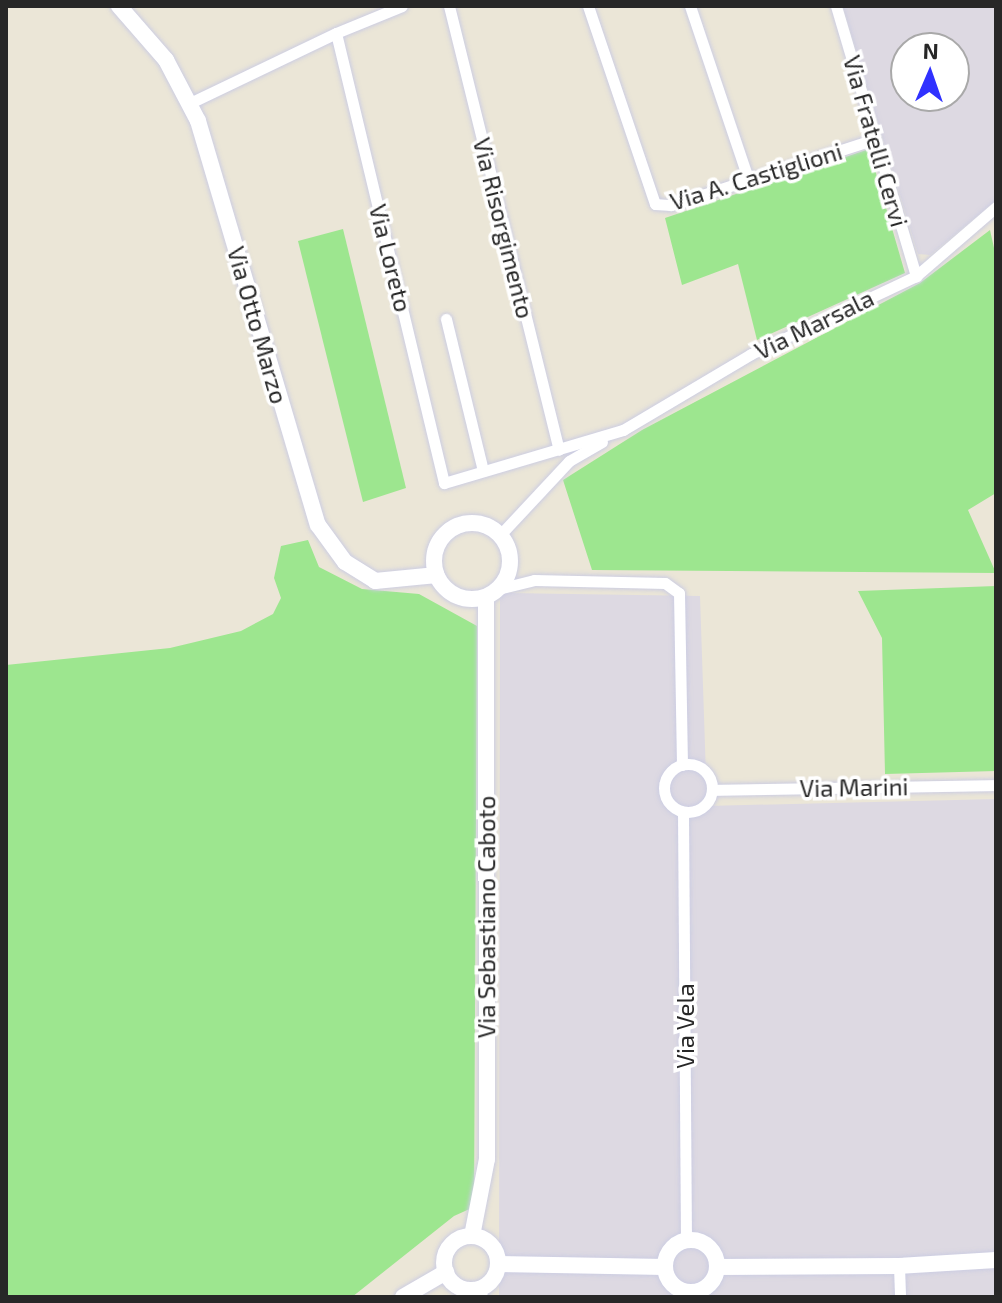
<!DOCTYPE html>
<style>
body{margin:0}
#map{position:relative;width:1002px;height:1303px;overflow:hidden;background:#ebe6d7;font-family:"Exo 2",sans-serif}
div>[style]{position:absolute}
.industrial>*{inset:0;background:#ddd9e2}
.green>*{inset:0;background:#9de68f}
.roads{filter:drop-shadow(0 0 2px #cccde2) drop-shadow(0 0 2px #cccde2)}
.street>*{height:11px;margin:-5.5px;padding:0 5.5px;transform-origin:5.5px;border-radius:5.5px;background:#fff}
.street>.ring{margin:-5.5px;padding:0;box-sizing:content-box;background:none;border:11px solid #fff;border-radius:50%}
.secondary>*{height:16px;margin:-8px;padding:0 8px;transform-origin:8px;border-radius:8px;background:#fff}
.secondary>.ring{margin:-8px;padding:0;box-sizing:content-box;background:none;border:16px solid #fff;border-radius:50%}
span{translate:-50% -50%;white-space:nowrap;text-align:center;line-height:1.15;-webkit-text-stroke:7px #fff;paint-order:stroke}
.street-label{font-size:24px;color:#272727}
.frame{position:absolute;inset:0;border:8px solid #272727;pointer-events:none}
.north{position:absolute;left:890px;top:32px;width:80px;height:80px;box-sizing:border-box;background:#fff;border:2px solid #a9a9a9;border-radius:50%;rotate:2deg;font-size:22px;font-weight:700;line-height:32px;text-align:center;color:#272727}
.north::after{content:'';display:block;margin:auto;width:28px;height:36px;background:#3031ff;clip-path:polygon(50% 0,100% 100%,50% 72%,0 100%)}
</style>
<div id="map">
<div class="industrial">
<i style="clip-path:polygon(evenodd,843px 6px,996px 6px,996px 200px,930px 255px,918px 254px,843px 6px,906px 48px,954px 48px,954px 96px,906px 96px,906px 48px)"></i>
<i style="clip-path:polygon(500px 593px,700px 596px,707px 806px,996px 799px,996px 1297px,499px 1297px)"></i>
</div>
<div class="green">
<i style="clip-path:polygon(869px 149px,905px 273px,757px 340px,738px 264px,682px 285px,665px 218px)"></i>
<i style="clip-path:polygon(343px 229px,406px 488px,363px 502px,298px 241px)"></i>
<i style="clip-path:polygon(990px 230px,996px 257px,996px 493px,968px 510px,996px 573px,592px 570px,563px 480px,642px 430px,920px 283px)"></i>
<i style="clip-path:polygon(308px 540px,319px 567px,362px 589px,419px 594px,477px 626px,474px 1207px,454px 1216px,352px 1297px,6px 1297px,6px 665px,170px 648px,241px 631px,273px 614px,281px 598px,274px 578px,281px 546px)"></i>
<i style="clip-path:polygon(996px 586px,996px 771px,885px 774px,882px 638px,858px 591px)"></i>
</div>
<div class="roads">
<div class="street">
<i style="left:449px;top:6px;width:457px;rotate:76.1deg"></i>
<i style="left:588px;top:6px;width:209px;rotate:71.3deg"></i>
<i style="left:655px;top:204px;width:16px;rotate:4deg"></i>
<i style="left:671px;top:205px;width:214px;rotate:-17.9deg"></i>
<i style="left:690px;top:6px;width:182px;rotate:71.4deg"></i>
<i style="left:836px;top:6px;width:282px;rotate:73.5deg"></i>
<i style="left:336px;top:33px;width:463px;rotate:76.5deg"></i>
<i style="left:444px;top:483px;width:187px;rotate:-16.5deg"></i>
<i style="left:623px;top:430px;width:149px;rotate:-30.7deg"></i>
<i style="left:751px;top:354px;width:183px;rotate:-25.3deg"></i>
<i style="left:916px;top:276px;width:106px;rotate:-40.8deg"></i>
<i style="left:190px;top:103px;width:162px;rotate:-25.6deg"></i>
<i style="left:336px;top:33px;width:71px;rotate:-22.2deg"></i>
<i style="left:446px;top:319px;width:156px;rotate:76.3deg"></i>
<i style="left:500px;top:535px;width:101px;rotate:-47deg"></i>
<i style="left:569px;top:461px;width:38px;rotate:-30deg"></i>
<i style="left:498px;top:589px;width:37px;rotate:-14deg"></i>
<i style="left:534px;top:580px;width:131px;rotate:1.3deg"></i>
<i style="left:665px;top:583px;width:17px;rotate:36deg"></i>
<i style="left:679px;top:593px;width:172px;rotate:89deg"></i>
<i class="ring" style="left:664px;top:764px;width:37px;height:37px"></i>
<i style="left:712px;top:790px;width:284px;rotate:-1deg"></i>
<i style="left:683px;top:812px;width:428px;rotate:89.6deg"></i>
<i style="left:899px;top:1266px;width:31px;rotate:88deg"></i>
<i style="left:480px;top:1288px;width:9px;rotate:77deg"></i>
</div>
<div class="secondary">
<i style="left:119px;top:6px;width:72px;rotate:49deg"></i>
<i style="left:166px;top:60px;width:69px;rotate:62.3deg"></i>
<i style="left:198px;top:121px;width:421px;rotate:73.5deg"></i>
<i style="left:318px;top:525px;width:46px;rotate:53.9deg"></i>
<i style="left:345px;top:562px;width:36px;rotate:32deg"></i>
<i style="left:375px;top:581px;width:62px;rotate:-5.5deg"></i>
<i class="ring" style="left:434px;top:523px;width:60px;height:60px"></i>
<i style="left:472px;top:1236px;width:78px;rotate:-79deg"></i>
<i style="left:487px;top:1159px;width:562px;rotate:-90.1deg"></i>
<i class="ring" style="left:444px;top:1236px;width:38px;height:38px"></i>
<i class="ring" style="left:665px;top:1240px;width:36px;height:36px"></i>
<i style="left:498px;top:1264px;width:167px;rotate:1deg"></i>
<i style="left:717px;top:1267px;width:182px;rotate:-0.3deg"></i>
<i style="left:899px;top:1266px;width:97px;rotate:-3.5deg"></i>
<i style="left:403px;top:1297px;width:50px;rotate:-30.2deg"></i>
</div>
</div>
<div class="street-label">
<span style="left:876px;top:141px;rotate:74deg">Via Fratelli Cervi</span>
<span style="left:756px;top:176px;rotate:-17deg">Via A. Castiglioni</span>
<span style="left:504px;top:228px;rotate:76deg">Via Risorgimento</span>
<span style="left:391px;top:258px;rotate:76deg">Via Loreto</span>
<span style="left:814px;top:324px;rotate:-26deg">Via Marsala</span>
<span style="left:258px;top:325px;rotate:74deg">Via Otto Marzo</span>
<span style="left:854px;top:787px;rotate:-1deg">Via Marini</span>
<span style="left:486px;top:917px;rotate:-90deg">Via Sebastiano Caboto</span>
<span style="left:685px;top:1026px;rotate:-90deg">Via Vela</span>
</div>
<div class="frame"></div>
<div class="north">N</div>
</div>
